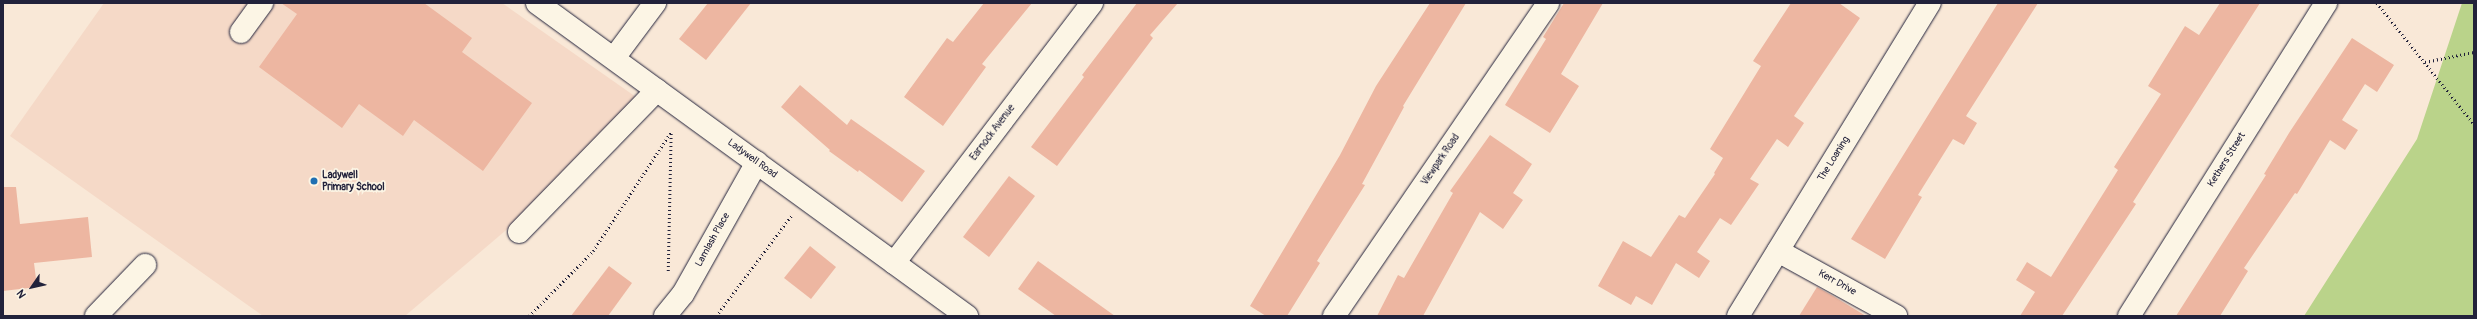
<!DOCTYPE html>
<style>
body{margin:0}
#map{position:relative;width:2477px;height:319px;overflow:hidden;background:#f9e8d7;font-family:Pangolin,sans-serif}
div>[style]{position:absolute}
.built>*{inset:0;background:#f5d9c7}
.green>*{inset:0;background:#bad38a}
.building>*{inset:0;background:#edb6a1}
.path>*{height:2.5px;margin-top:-1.25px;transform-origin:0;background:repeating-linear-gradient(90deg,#22223b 0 1px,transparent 0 4px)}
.roads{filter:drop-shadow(0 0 1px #22223b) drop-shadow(0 0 1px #22223b)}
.minor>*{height:22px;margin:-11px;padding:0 11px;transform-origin:11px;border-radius:11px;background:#fcf5e5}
.dots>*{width:11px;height:11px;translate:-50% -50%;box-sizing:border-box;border:2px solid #fcf5e5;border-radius:50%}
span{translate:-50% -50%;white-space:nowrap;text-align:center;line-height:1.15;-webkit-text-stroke:3.5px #fcf5e5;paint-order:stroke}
.street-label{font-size:10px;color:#22223b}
.poi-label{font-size:10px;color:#22223b;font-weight:700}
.left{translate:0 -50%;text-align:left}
.frame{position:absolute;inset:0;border:4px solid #22223b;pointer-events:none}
.north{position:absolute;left:12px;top:267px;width:40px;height:40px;-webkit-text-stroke:3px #fcf5e5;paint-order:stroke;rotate:236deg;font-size:11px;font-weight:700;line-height:16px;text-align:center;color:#22223b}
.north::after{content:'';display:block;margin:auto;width:14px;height:18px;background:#22223b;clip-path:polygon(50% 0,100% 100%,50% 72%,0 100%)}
</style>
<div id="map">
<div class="built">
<i style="clip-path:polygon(104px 3px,502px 3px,636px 97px,511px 226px,405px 316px,263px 316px,10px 136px)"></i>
</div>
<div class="green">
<i style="clip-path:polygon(2462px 3px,2474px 3px,2474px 316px,2304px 316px,2417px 139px)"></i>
</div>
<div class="building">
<i style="clip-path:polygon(281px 3px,424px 3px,472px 38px,462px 52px,532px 103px,483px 171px,414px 120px,403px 136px,359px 104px,342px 128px,259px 67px,297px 14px)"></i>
<i style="clip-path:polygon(708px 3px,751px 3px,706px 60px,679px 39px)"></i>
<i style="clip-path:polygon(984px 3px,1032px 3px,982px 64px,986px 67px,943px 126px,904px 97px,947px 38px,953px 42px)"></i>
<i style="clip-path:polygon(1137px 3px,1178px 3px,1150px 35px,1153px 38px,1057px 166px,1031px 147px,1084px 77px,1082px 75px)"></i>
<i style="clip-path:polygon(1430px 3px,1466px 3px,1403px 106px,1404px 107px,1362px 184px,1365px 185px,1317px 261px,1320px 263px,1287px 316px,1266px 316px,1250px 306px,1340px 155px,1376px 86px)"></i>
<i style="clip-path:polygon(1564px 3px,1603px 3px,1561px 74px,1579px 86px,1550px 133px,1505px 105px,1546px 39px,1543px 37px)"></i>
<i style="clip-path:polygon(1791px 3px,1839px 3px,1860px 18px,1794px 116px,1804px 123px,1788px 147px,1777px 139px,1750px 179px,1759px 184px,1731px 225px,1720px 218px,1697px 252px,1710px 261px,1699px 278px,1676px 263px,1652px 305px,1636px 296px,1631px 305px,1598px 286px,1623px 241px,1651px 257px,1679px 215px,1685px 218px,1715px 174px,1714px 173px,1723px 158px,1710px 149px,1761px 66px,1753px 61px)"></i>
<i style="clip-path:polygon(1998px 3px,2038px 3px,1966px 116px,1977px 123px,1964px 145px,1953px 139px,1918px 195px,1922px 197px,1885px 259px,1851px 239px)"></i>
<i style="clip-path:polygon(2220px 3px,2260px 3px,2133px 202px,2136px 204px,2062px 316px,2020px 316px,2035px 292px,2016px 280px,2027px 262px,2051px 277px,2118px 170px,2114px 167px,2161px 94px,2148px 86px,2185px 26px,2199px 35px)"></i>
<i style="clip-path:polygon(2352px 38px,2394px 65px,2377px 92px,2365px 84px,2342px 120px,2358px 130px,2345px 150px,2330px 140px,2297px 194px,2295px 193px,2244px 268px,2248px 271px,2220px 316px,2176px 316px,2266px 175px,2264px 174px,2289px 133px)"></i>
<i style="clip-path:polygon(800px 85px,847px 125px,851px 119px,925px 171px,902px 202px,859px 170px,858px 172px,829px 151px,830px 150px,781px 107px)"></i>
<i style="clip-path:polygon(1490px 135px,1532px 164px,1513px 193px,1523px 200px,1503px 229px,1480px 212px,1423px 316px,1377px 316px,1398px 275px,1404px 278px,1453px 193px,1450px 191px)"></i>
<i style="clip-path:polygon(1009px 176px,1035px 196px,989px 257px,963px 237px)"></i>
<i style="clip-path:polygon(3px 187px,16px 187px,20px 224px,88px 217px,92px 257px,34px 263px,37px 287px,3px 291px)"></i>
<i style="clip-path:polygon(810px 246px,836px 267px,811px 299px,784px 278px)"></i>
<i style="clip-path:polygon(1038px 261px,1115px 316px,1056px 316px,1018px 289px)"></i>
<i style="clip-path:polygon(609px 266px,632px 283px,608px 316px,571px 316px)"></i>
<i style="clip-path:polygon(1817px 287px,1833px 296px,1866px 316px,1799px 316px)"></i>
</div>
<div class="path">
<i style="left:2377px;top:3px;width:155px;rotate:51.3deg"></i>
<i style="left:2425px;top:62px;width:50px;rotate:-11.5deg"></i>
<i style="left:668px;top:271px;width:139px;rotate:-88.8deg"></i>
<i style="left:529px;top:316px;width:91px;rotate:-45.4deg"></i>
<i style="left:593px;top:251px;width:142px;rotate:-56.8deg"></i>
<i style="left:716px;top:316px;width:125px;rotate:-53.1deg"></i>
</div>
<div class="roads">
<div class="minor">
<i style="left:537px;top:3px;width:532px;rotate:36.05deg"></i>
<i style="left:241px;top:32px;width:36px;rotate:-54deg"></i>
<i style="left:614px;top:58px;width:69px;rotate:-53.3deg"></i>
<i style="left:519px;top:232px;width:198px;rotate:-45.8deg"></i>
<i style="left:1778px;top:251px;width:135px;rotate:28.8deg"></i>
<i style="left:894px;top:263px;width:327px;rotate:-52.7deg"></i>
<i style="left:96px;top:316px;width:71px;rotate:-46.1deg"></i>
<i style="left:665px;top:316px;width:28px;rotate:-51deg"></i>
<i style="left:683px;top:294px;width:151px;rotate:-60.7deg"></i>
<i style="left:1334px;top:316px;width:379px;rotate:-55.6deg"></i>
<i style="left:1738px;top:316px;width:367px;rotate:-58.5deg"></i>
<i style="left:2129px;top:316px;width:370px;rotate:-57.8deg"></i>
</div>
</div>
<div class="dots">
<i style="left:314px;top:181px;background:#1f6fb2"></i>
</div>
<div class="street-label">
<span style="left:993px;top:133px;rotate:-53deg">Earnock Avenue</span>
<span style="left:752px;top:159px;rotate:36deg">Ladywell Road</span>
<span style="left:1834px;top:159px;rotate:-58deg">The Loaning</span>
<span style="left:1441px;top:160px;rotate:-56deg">Viewpark Road</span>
<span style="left:2227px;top:160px;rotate:-58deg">Kethers Street</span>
<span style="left:713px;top:240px;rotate:-61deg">Lamlash Place</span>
<span style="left:1837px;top:283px;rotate:29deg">Kerr Drive</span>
</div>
<div class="poi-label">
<span class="left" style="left:322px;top:181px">Ladywell<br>Primary School</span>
</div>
<div class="frame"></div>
<div class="north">N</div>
</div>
